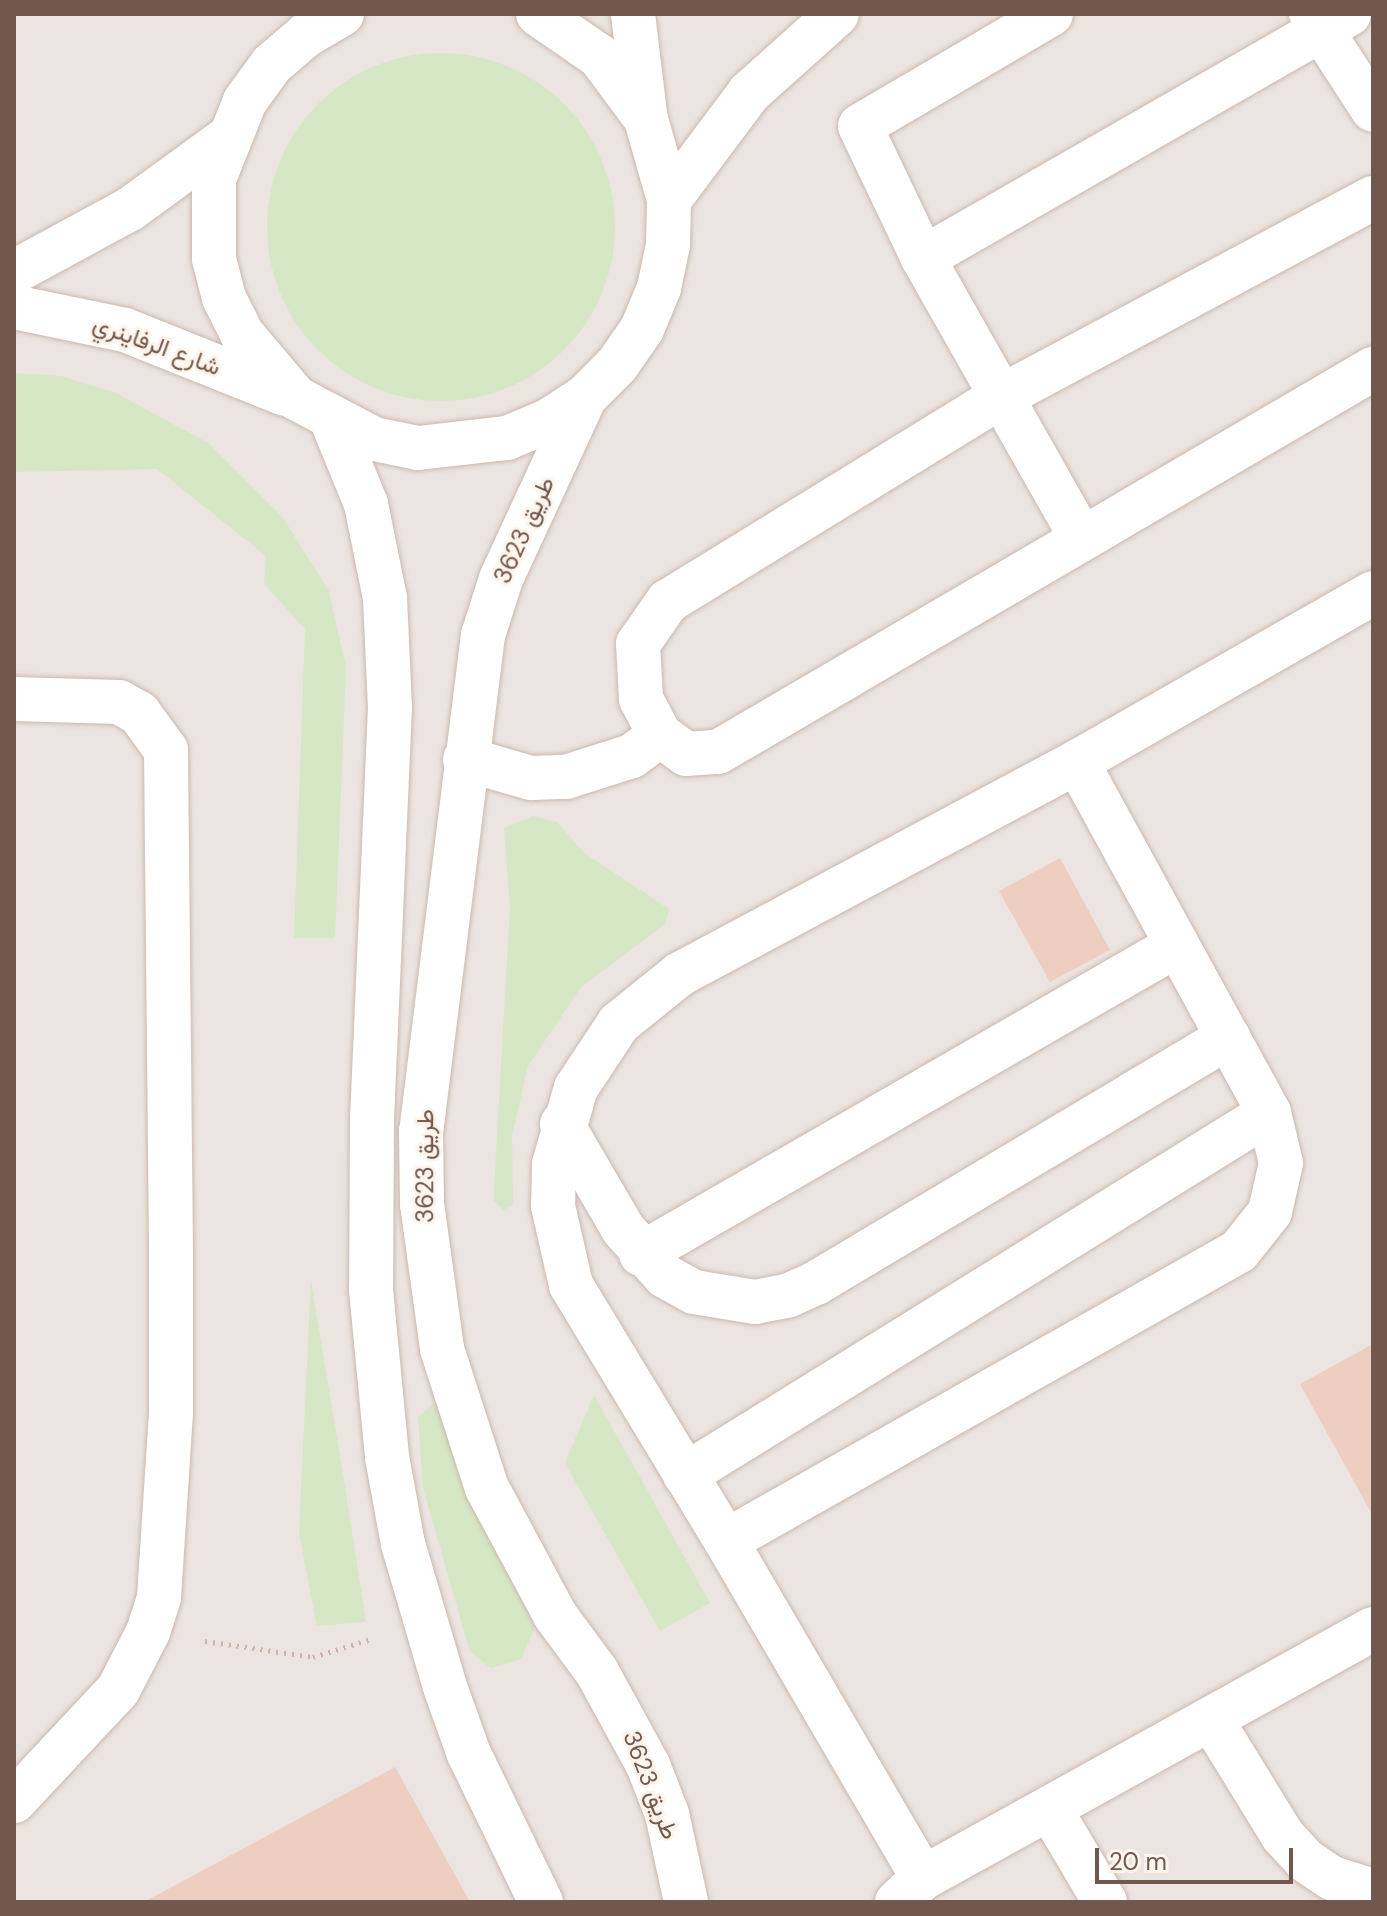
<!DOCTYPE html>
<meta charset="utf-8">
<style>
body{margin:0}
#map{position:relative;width:1387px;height:1916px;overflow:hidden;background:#faf1e6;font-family:"DM Sans",Vazirmatn,sans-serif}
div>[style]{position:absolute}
.industrial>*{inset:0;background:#ebe4e0}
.green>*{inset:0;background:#d6e7c5}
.round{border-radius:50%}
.building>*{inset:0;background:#eecec0}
.path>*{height:5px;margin-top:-2.5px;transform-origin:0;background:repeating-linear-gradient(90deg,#d2b2a3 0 2px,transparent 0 8px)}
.roads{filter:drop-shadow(0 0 2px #cbb8ad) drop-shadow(0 0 2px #cbb8ad)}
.minor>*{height:44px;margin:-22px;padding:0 22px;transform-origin:22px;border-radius:22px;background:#fff}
span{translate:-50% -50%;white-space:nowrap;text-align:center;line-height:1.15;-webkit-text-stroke:6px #fdf5ec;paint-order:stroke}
.street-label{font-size:24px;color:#71574d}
.frame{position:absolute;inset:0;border:16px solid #71574d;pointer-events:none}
.scale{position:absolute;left:1095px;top:1848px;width:198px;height:36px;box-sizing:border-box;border:4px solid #71574d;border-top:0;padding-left:10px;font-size:24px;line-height:28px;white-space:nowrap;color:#71574d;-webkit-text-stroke:6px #fdf5ec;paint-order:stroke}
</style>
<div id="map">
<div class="industrial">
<i style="clip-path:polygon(14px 14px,1373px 14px,1373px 1902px,14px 1902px)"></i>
</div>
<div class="green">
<i class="round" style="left:267px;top:53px;width:348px;height:348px"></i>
<i style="clip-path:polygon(14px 373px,61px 376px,116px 393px,208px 443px,283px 518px,329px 591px,346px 668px,335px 938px,294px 938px,305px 629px,264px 584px,266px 556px,157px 469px,14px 472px)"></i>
<i style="clip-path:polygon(533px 816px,557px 822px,583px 852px,669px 909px,665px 924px,581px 987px,528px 1066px,512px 1136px,513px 1205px,503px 1210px,494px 1201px,494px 1188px,510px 908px,504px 828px)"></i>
<i style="clip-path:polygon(311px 1281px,339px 1449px,366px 1622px,317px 1626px,299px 1533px)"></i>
<i style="clip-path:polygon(594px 1395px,710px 1603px,660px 1631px,565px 1463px)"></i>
<i style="clip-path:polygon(440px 1398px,498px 1556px,523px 1597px,534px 1629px,521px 1659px,491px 1668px,470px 1652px,423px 1488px,418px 1417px)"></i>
</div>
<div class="building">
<i style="clip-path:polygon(1060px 858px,1110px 950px,1050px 982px,999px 891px)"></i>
<i style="clip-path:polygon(1373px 1344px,1373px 1516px,1300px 1384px)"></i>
<i style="clip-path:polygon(395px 1767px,470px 1902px,144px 1902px)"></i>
</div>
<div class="path">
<i style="left:205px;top:1641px;width:109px;rotate:8.4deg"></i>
<i style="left:313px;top:1657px;width:61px;rotate:-17.2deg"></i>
</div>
<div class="roads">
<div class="minor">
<i style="left:342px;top:14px;width:42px;rotate:149.7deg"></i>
<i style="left:306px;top:35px;width:45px;rotate:139.5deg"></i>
<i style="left:272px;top:64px;width:46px;rotate:126.1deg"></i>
<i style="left:245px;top:101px;width:84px;rotate:111.7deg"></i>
<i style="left:214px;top:179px;width:80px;rotate:90deg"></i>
<i style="left:214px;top:259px;width:40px;rotate:75.6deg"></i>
<i style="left:224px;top:298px;width:40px;rotate:63.4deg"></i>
<i style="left:242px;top:334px;width:84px;rotate:49.8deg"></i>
<i style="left:296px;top:398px;width:88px;rotate:27.7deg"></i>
<i style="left:374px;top:439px;width:45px;rotate:11.6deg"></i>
<i style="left:418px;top:448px;width:90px;rotate:-6.4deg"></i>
<i style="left:507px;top:438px;width:44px;rotate:-22.5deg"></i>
<i style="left:548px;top:421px;width:44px;rotate:-33deg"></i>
<i style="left:585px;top:397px;width:45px;rotate:-45deg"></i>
<i style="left:617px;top:365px;width:44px;rotate:-55.2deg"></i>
<i style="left:642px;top:329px;width:44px;rotate:-67.5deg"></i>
<i style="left:659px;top:288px;width:44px;rotate:-78.2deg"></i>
<i style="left:668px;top:245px;width:45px;rotate:-88.7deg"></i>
<i style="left:669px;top:200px;width:84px;rotate:-105.9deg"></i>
<i style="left:646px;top:119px;width:79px;rotate:-126.7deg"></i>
<i style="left:599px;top:56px;width:74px;rotate:-145.5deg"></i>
<i style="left:633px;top:14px;width:100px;rotate:83.1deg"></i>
<i style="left:1051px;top:14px;width:221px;rotate:149.6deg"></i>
<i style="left:860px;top:126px;width:146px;rotate:64.5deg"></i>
<i style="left:923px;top:258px;width:323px;rotate:60.5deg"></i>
<i style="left:1311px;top:14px;width:114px;rotate:57.1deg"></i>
<i style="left:1373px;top:198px;width:423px;rotate:151.9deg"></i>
<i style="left:1000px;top:397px;width:390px;rotate:148.4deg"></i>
<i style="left:668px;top:601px;width:52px;rotate:124.9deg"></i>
<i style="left:638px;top:644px;width:55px;rotate:86.9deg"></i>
<i style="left:641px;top:699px;width:41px;rotate:62.2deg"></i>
<i style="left:660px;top:735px;width:32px;rotate:36deg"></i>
<i style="left:686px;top:754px;width:32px;rotate:-4deg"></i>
<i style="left:718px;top:752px;width:759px;rotate:-30.32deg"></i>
<i style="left:669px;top:200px;width:134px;rotate:-53.2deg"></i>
<i style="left:749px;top:93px;width:118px;rotate:-41.9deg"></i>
<i style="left:923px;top:258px;width:491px;rotate:-29.8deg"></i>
<i style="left:14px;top:272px;width:132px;rotate:-28.5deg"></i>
<i style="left:130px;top:209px;width:117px;rotate:-36deg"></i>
<i style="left:14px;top:307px;width:113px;rotate:11.7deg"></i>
<i style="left:125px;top:330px;width:172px;rotate:21.8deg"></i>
<i style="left:585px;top:397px;width:200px;rotate:114.8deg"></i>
<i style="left:501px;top:579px;width:59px;rotate:107.8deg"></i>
<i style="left:483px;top:635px;width:500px;rotate:97.1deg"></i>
<i style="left:421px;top:1131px;width:73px;rotate:89.2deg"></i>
<i style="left:422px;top:1204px;width:146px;rotate:82.1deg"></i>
<i style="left:442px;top:1349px;width:146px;rotate:72.1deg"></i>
<i style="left:487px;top:1488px;width:144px;rotate:61.8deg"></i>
<i style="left:555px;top:1615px;width:71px;rotate:53.6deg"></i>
<i style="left:597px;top:1672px;width:106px;rotate:61.3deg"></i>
<i style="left:648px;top:1765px;width:53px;rotate:68.8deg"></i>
<i style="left:667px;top:1814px;width:90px;rotate:77.8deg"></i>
<i style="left:332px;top:421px;width:90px;rotate:67.7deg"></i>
<i style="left:366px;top:504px;width:96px;rotate:78.6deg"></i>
<i style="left:385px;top:598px;width:109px;rotate:87.4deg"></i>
<i style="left:390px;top:707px;width:411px;rotate:92.5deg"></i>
<i style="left:372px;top:1118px;width:172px;rotate:90.3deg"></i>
<i style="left:371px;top:1290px;width:168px;rotate:84.5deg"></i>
<i style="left:387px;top:1457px;width:88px;rotate:79.6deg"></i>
<i style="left:403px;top:1544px;width:149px;rotate:73.6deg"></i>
<i style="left:445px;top:1687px;width:71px;rotate:70.3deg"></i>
<i style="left:469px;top:1754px;width:165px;rotate:64.1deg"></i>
<i style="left:14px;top:699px;width:105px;rotate:1.6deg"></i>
<i style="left:119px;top:702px;width:23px;rotate:29deg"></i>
<i style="left:139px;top:713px;width:46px;rotate:53.9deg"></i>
<i style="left:166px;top:750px;width:504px;rotate:89.43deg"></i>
<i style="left:171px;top:1254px;width:158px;rotate:90deg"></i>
<i style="left:171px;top:1412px;width:186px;rotate:93.7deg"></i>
<i style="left:159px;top:1598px;width:36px;rotate:108deg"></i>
<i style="left:148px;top:1632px;width:65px;rotate:117.3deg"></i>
<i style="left:118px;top:1690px;width:152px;rotate:133.1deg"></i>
<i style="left:465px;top:759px;width:69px;rotate:16.1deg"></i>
<i style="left:531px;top:778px;width:35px;rotate:-2deg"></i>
<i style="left:566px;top:777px;width:69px;rotate:-17.7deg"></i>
<i style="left:632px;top:756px;width:35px;rotate:-37deg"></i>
<i style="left:1077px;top:762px;width:400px;rotate:61.3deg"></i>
<i style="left:1269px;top:1113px;width:51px;rotate:76.5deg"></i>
<i style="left:1281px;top:1163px;width:50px;rotate:102.7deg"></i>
<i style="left:1270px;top:1212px;width:50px;rotate:128.5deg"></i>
<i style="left:1239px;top:1251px;width:589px;rotate:150.52deg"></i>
<i style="left:726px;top:1541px;width:299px;rotate:-121.2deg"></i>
<i style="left:571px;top:1285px;width:81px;rotate:-102.8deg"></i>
<i style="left:553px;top:1206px;width:42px;rotate:-88.6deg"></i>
<i style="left:554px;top:1164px;width:79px;rotate:-73.9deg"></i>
<i style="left:576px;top:1088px;width:78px;rotate:-56.5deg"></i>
<i style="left:619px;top:1023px;width:78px;rotate:-38.8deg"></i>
<i style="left:680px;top:974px;width:450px;rotate:-28.1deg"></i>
<i style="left:1077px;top:762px;width:341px;rotate:-29.7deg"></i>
<i style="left:562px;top:1124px;width:121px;rotate:59.8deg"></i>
<i style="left:623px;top:1229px;width:63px;rotate:48.2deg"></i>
<i style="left:665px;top:1276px;width:33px;rotate:29deg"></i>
<i style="left:694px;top:1292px;width:62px;rotate:9.3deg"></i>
<i style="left:755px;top:1302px;width:33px;rotate:-11deg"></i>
<i style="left:787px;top:1296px;width:32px;rotate:-24deg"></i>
<i style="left:816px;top:1283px;width:480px;rotate:-30.8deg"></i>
<i style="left:641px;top:1254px;width:619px;rotate:-29.96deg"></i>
<i style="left:685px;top:1475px;width:687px;rotate:-31.79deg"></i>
<i style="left:726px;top:1541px;width:390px;rotate:59.7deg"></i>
<i style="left:1211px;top:1719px;width:137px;rotate:58.4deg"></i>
<i style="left:1283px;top:1836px;width:33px;rotate:47deg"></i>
<i style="left:1305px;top:1860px;width:32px;rotate:34deg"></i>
<i style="left:1332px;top:1878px;width:43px;rotate:17.6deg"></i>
<i style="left:1050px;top:1809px;width:108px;rotate:59.4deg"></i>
<i style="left:897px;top:1902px;width:35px;rotate:-43deg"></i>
<i style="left:923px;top:1878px;width:514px;rotate:-28.96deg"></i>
</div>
</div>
<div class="street-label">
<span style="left:157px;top:345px;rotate:20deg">شارع الرفاينري</span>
<span style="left:524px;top:530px;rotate:-66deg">طريق 3623</span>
<span style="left:425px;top:1166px;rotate:-90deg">طريق 3623</span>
<span style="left:651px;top:1785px;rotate:69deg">طريق 3623</span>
</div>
<div class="frame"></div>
<div class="scale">20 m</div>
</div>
